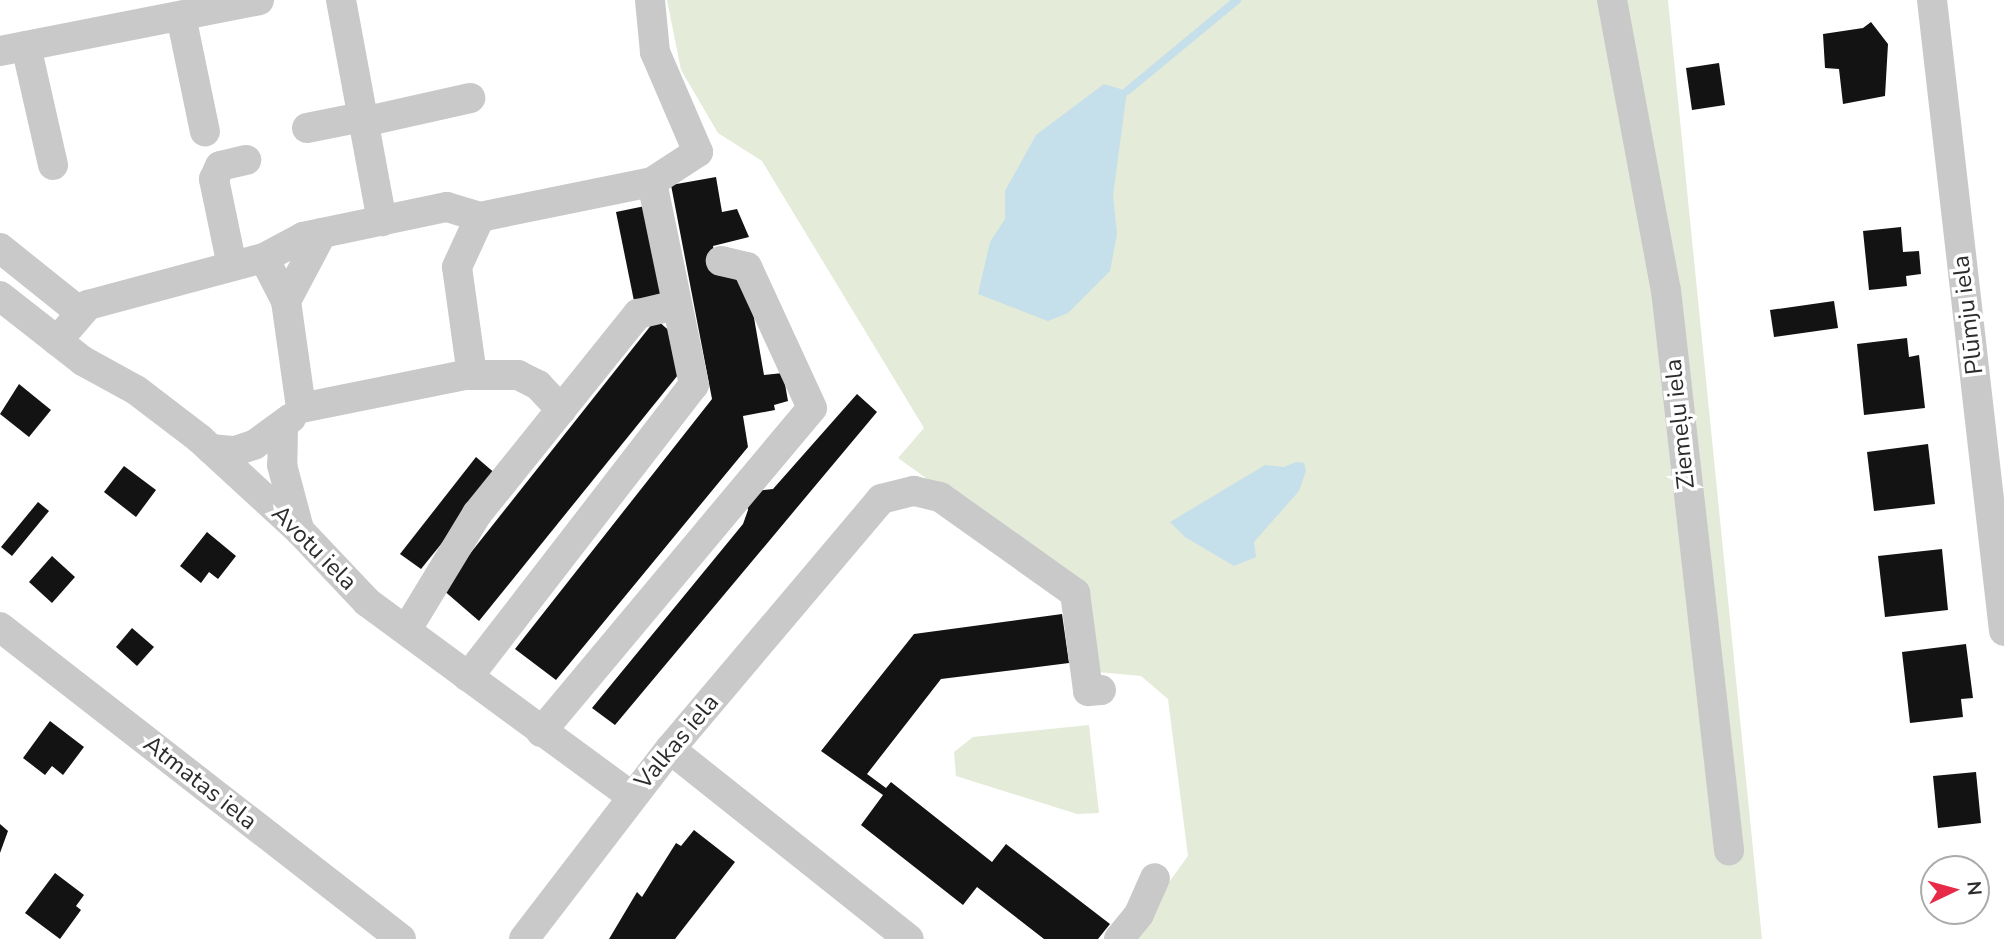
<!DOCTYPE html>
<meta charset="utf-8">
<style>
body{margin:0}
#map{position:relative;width:2004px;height:939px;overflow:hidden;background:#fff;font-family:"Nunito Sans",sans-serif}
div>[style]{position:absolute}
.green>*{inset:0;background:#e4ebd9}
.water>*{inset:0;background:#c5dfeb}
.stream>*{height:8px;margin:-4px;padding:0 4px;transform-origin:4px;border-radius:4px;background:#c5dfeb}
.building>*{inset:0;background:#131313}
.minor>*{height:30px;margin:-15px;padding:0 15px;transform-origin:15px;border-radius:15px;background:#c9c9c9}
span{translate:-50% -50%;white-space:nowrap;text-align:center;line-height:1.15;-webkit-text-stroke:7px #fff;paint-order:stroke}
.street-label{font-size:24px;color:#2c2c2c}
.north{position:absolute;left:1920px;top:855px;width:70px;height:70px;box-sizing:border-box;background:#fff;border:2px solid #ababab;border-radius:50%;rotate:85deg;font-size:19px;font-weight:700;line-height:28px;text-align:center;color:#2c2c2c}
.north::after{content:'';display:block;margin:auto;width:24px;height:32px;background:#e72a47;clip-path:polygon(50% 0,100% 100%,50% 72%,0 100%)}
</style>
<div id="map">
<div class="green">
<i style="clip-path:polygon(667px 0,1668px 0,1762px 939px,1128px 939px,1188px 856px,1168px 699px,1141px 676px,1098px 672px,1087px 593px,898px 458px,924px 428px,762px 161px,718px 133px,681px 70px)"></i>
<i style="clip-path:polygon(1089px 725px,1099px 813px,1077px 814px,956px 776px,954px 752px,973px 737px)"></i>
</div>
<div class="water">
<i style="clip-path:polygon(1104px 84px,1127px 91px,1113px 195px,1117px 234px,1110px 271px,1068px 313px,1048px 321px,978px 294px,990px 242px,1005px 219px,1005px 191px,1036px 135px)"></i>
<i style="clip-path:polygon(1296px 462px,1304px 463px,1306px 471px,1299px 491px,1254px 542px,1256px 557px,1234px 566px,1185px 537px,1170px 522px,1265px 465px,1284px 467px)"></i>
</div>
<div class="stream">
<i style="left:1127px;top:91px;width:143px;rotate:-39.6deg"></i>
</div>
<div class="building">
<i style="clip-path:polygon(1871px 22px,1888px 44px,1885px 96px,1843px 104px,1839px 69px,1825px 68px,1823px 34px,1863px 28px)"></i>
<i style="clip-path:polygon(1719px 63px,1725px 105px,1692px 110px,1686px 68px)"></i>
<i style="clip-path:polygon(716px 177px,722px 212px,737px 209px,749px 237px,713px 246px,717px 268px,746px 272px,764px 375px,783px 373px,788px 401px,774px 405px,775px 410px,743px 416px,748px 447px,556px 680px,515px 649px,712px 399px,671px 185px)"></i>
<i style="clip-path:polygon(645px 206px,663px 294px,634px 301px,616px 212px)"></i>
<i style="clip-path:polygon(1901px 227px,1903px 252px,1919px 251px,1921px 274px,1906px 276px,1907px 286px,1869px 290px,1863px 231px)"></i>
<i style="clip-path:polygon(1834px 301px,1838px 328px,1774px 337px,1770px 310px)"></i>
<i style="clip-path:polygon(656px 319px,675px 336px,682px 370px,479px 621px,442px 589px)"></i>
<i style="clip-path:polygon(1907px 338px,1909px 357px,1919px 355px,1925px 408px,1864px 415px,1857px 344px)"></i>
<i style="clip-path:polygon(19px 384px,51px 410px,29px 437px,0 414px)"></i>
<i style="clip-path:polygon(857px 394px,877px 412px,615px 725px,592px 708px,743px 524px,748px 510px,746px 492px,773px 489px)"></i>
<i style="clip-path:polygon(1928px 444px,1935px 504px,1874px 511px,1867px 452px)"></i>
<i style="clip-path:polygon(476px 457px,497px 475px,421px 569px,400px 554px)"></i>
<i style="clip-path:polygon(124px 466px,156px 490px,136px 517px,104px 492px)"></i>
<i style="clip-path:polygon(38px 502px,49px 511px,12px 556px,1px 547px)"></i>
<i style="clip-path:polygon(207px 532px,236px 556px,218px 579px,209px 572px,201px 583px,180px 566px)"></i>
<i style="clip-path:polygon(1942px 549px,1948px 610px,1885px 617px,1878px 556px)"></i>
<i style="clip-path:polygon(52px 556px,75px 577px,52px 603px,29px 582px)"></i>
<i style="clip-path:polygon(1062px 614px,1069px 663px,941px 679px,867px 774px,886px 788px,891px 782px,992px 862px,1006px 844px,1110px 924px,1098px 939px,1044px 939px,977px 887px,963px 905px,861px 825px,883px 795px,821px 751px,914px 634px)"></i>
<i style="clip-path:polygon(132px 628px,154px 647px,137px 666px,116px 647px)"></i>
<i style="clip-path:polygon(1966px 644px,1973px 698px,1961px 699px,1963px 717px,1910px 723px,1902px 652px)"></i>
<i style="clip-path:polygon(50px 721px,84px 747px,63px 775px,52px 766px,45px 775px,23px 758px)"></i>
<i style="clip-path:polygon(1976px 772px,1981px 823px,1938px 828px,1933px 776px)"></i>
<i style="clip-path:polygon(0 824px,8px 831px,0 853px)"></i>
<i style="clip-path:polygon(694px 830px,735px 862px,675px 939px,609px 939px,637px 892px,642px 897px,676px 843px,681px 846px)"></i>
<i style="clip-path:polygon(55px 873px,84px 895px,76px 906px,81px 910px,60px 939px,25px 913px)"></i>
</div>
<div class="minor">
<i style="left:341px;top:0;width:225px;rotate:79.5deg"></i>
<i style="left:1612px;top:0;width:295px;rotate:79.5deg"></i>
<i style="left:1666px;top:290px;width:564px;rotate:83.58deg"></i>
<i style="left:1932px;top:0;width:635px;rotate:83.49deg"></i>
<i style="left:181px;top:16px;width:118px;rotate:78.3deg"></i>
<i style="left:26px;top:46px;width:122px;rotate:77.2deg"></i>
<i style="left:0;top:51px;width:264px;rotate:-11.1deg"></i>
<i style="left:363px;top:122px;width:110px;rotate:-12.6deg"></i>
<i style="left:307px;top:128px;width:56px;rotate:-11.3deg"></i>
<i style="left:0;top:248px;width:102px;rotate:38.7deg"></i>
<i style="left:264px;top:258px;width:48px;rotate:62.9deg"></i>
<i style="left:286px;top:301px;width:108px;rotate:82deg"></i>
<i style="left:301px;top:408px;width:167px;rotate:-11.4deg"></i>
<i style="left:465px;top:375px;width:53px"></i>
<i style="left:518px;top:375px;width:22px;rotate:27deg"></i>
<i style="left:538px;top:385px;width:34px;rotate:47deg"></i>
<i style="left:232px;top:266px;width:89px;rotate:-101.7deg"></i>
<i style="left:214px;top:179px;width:14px;rotate:-65deg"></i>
<i style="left:220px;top:166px;width:27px;rotate:-13deg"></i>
<i style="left:0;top:296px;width:105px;rotate:38.1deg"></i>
<i style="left:83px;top:361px;width:60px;rotate:28.7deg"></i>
<i style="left:136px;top:390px;width:81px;rotate:37.4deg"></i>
<i style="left:200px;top:439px;width:134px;rotate:42.6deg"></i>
<i style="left:299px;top:530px;width:99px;rotate:46.6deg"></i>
<i style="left:367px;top:602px;width:329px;rotate:36.3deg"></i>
<i style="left:286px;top:301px;width:77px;rotate:-62.1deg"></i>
<i style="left:57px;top:341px;width:48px;rotate:-49.3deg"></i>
<i style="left:88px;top:305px;width:182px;rotate:-15deg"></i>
<i style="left:264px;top:258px;width:44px;rotate:-28.3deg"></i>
<i style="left:303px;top:237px;width:147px;rotate:-11.8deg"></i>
<i style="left:447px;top:207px;width:34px;rotate:17deg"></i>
<i style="left:480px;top:217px;width:176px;rotate:-11.5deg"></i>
<i style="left:652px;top:182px;width:55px;rotate:-33.1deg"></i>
<i style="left:698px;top:152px;width:109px;rotate:-113.3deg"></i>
<i style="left:655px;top:52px;width:52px;rotate:-95.5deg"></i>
<i style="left:472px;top:375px;width:109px;rotate:-97.9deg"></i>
<i style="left:457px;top:267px;width:55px;rotate:-65.3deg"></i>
<i style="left:283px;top:426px;width:39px;rotate:91deg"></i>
<i style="left:282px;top:465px;width:66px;rotate:75.1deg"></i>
<i style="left:211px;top:449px;width:24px;rotate:5deg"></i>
<i style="left:235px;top:451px;width:20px;rotate:-18deg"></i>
<i style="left:254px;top:445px;width:46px;rotate:-36.1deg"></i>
<i style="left:0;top:627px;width:508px;rotate:37.88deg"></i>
<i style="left:407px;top:629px;width:135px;rotate:-58.7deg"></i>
<i style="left:477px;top:514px;width:257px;rotate:-51.2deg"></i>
<i style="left:638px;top:314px;width:39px;rotate:-13deg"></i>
<i style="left:468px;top:677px;width:369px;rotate:-52.3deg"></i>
<i style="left:694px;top:385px;width:207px;rotate:-101.7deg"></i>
<i style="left:541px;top:732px;width:422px;rotate:-50.1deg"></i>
<i style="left:812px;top:408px;width:155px;rotate:-114.7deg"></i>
<i style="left:747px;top:267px;width:27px;rotate:-167deg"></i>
<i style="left:670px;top:749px;width:305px;rotate:38.5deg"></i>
<i style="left:524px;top:939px;width:240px;rotate:-52.5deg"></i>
<i style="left:670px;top:749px;width:327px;rotate:-49.8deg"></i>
<i style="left:881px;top:499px;width:34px;rotate:-14deg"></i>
<i style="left:914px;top:491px;width:27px;rotate:13deg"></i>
<i style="left:940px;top:497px;width:166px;rotate:35.4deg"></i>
<i style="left:1075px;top:593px;width:99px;rotate:82.4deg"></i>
<i style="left:1088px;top:691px;width:13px;rotate:-4deg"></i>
<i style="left:1119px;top:939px;width:32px;rotate:-51deg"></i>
<i style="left:1139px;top:914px;width:39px;rotate:-66deg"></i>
</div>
<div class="street-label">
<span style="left:1968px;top:315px;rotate:-97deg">Plūmju iela</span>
<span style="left:1680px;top:424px;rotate:-96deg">Ziemeļu iela</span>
<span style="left:314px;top:548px;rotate:45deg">Avotu iela</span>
<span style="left:677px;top:742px;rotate:-50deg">Valkas iela</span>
<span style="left:200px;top:783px;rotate:38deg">Atmatas iela</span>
</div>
<div class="north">N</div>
</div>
